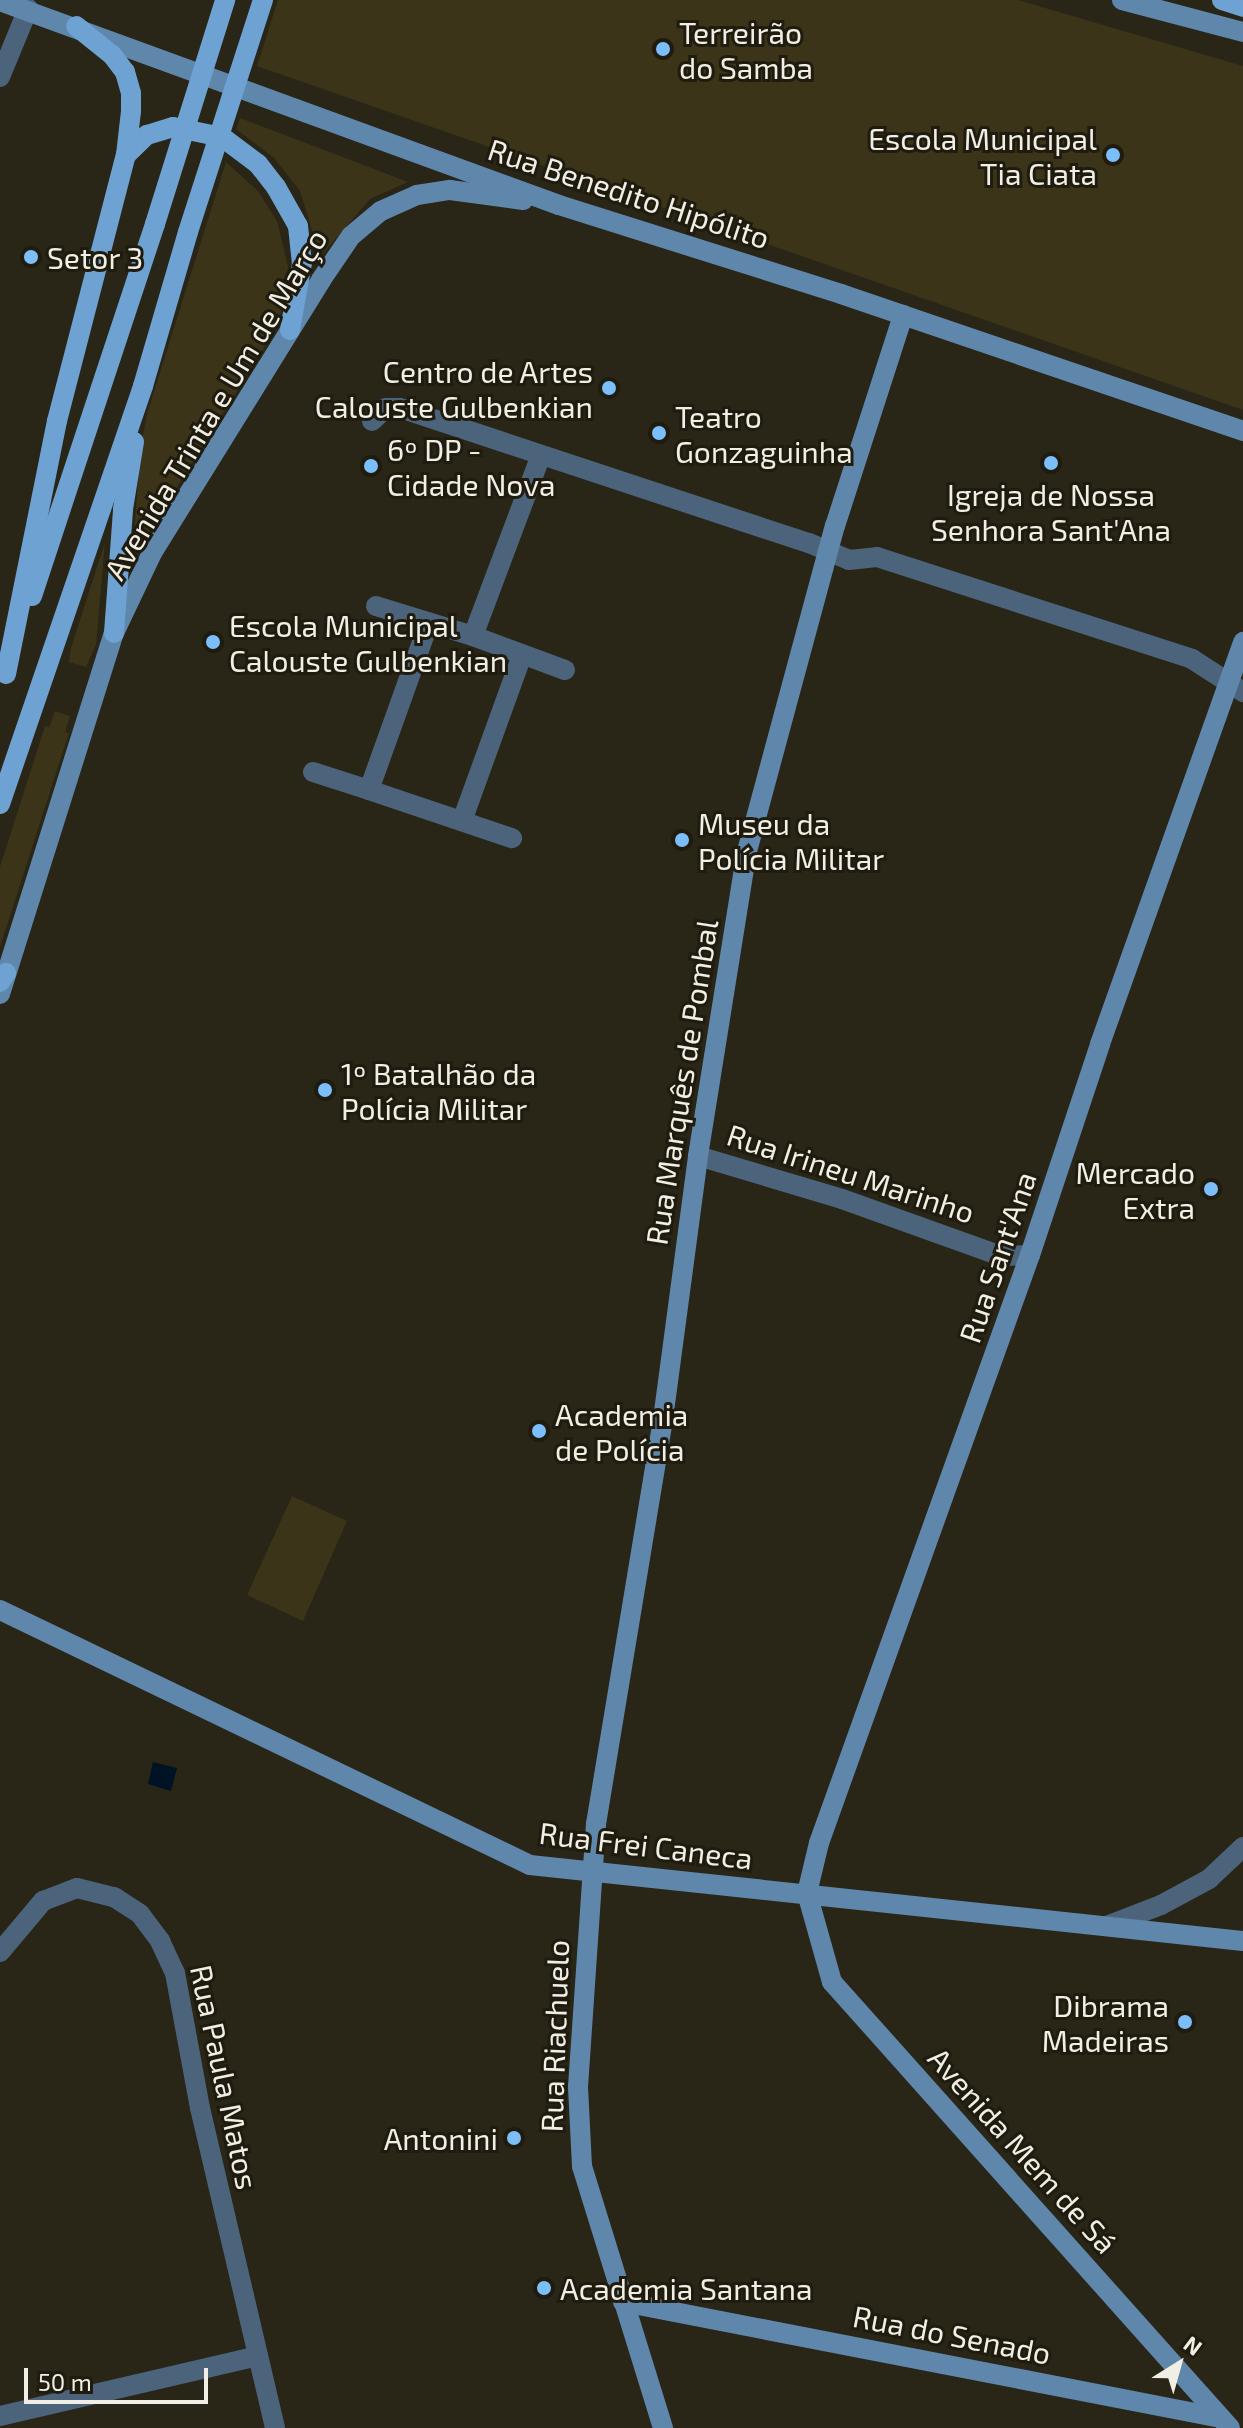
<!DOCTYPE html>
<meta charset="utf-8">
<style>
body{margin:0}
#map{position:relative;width:1243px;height:2428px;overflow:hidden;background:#292517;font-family:"Exo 2",sans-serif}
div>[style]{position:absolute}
.green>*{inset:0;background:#3c3418}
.water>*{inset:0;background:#001324}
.street>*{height:20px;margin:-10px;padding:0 10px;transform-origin:10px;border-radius:10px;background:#4b647b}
.secondary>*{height:20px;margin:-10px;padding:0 10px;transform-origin:10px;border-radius:10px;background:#5f87ac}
.primary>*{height:20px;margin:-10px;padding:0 10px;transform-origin:10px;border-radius:10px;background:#6da2d2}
.primary-bridge>*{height:20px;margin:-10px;padding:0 10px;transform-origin:10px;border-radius:10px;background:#6da2d2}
.dots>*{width:22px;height:22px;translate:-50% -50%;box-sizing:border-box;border:4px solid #1f1b0e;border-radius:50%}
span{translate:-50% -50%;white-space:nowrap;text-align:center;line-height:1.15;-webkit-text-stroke:6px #1f1b0e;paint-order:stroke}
.poi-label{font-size:30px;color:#f0eee5}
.left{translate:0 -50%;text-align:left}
.right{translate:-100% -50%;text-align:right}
.street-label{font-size:30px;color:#f0eee5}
.north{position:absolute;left:1139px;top:2324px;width:80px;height:80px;-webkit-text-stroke:6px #1f1b0e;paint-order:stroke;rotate:37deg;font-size:22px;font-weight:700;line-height:32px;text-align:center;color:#f0eee5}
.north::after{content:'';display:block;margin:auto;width:28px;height:36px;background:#f0eee5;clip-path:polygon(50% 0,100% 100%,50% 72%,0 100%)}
.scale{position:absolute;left:24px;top:2368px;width:184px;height:36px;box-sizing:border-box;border:4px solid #f0eee5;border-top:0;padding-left:10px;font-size:24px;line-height:28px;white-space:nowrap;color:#f0eee5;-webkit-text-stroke:6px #1f1b0e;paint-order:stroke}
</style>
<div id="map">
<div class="green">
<i style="clip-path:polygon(278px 0,1018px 0,1243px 66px,1243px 410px,257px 66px)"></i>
<i style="clip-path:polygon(240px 118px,408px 182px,370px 199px,320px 257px,300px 191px,274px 158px,236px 129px)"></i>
<i style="clip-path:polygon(226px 162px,258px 191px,277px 221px,288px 266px,285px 302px,273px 333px,132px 559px,141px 445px,147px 414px)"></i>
<i style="clip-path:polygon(105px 542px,96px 645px,86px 667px,69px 662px,71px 648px)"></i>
<i style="clip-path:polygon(55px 711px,70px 716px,65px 732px,69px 733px,0 947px,0 867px,45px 726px,49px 727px)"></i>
<i style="clip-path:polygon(292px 1496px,347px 1521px,303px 1621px,247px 1595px)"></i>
</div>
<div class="water">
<i style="clip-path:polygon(153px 1762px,177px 1768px,171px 1791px,148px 1784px)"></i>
</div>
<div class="street">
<i style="left:0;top:77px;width:74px;rotate:-67.6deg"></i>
<i style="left:372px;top:421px;width:19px;rotate:-43deg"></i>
<i style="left:386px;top:408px;width:14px"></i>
<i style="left:400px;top:408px;width:431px;rotate:18.3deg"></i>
<i style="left:809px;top:543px;width:43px;rotate:23deg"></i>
<i style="left:849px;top:560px;width:28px;rotate:-6deg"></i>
<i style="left:877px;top:557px;width:331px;rotate:17.9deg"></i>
<i style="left:1192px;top:659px;width:61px;rotate:32.9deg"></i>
<i style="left:541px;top:455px;width:193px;rotate:110.6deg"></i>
<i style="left:473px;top:636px;width:98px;rotate:20.3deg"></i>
<i style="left:376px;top:606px;width:102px;rotate:17.2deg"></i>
<i style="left:313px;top:772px;width:59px;rotate:17.8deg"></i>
<i style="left:369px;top:790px;width:178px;rotate:-70.3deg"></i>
<i style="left:369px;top:790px;width:151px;rotate:18.6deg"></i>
<i style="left:462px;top:821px;width:177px;rotate:-70.1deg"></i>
<i style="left:698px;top:1156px;width:150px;rotate:16.6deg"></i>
<i style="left:842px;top:1199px;width:169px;rotate:19.7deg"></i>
<i style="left:1001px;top:1256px;width:29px;rotate:-2deg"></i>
<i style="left:1109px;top:1925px;width:56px;rotate:-21deg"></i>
<i style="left:1161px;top:1905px;width:55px;rotate:-28.4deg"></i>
<i style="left:1209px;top:1879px;width:47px;rotate:-43.3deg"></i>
<i style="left:0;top:1952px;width:67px;rotate:-49.9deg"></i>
<i style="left:43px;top:1901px;width:36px;rotate:-21deg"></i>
<i style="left:77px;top:1888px;width:38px;rotate:14deg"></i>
<i style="left:114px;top:1897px;width:31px;rotate:33deg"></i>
<i style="left:140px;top:1914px;width:34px;rotate:53deg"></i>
<i style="left:160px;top:1941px;width:35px;rotate:65deg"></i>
<i style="left:175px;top:1973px;width:137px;rotate:79.5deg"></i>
<i style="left:200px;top:2108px;width:329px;rotate:76.8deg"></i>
<i style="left:0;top:2416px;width:264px;rotate:-13.1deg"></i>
</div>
<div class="secondary">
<i style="left:1122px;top:0;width:125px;rotate:14.8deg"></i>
<i style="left:0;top:1px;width:595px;rotate:20.05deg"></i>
<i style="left:559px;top:205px;width:296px;rotate:17.5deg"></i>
<i style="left:841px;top:294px;width:425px;rotate:18.8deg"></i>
<i style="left:0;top:994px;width:379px;rotate:-72.5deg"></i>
<i style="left:114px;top:633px;width:89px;rotate:-64.6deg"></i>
<i style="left:152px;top:553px;width:321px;rotate:-58.2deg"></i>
<i style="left:321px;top:280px;width:53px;rotate:-55.7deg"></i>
<i style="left:351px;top:236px;width:39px;rotate:-40deg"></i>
<i style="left:381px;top:211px;width:39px;rotate:-24deg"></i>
<i style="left:417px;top:195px;width:33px;rotate:-9deg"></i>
<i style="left:450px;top:190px;width:74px;rotate:7.8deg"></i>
<i style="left:0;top:1610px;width:588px;rotate:25.69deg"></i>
<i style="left:530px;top:1865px;width:717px;rotate:6.08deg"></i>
<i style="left:623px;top:2302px;width:609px;rotate:10.98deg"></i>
<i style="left:663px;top:2428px;width:274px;rotate:-107.2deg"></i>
<i style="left:582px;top:2166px;width:79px;rotate:-92.9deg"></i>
<i style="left:578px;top:2087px;width:264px;rotate:-86.1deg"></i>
<i style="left:596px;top:1824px;width:411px;rotate:-80.6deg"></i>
<i style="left:663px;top:1419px;width:265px;rotate:-82.4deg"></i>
<i style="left:698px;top:1156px;width:305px;rotate:-80.9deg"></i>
<i style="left:746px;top:855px;width:341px;rotate:-74.9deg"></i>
<i style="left:835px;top:526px;width:222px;rotate:-72.1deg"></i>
<i style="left:1230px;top:2428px;width:598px;rotate:-131.74deg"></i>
<i style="left:832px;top:1982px;width:92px;rotate:-105.7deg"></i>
<i style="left:807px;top:1893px;width:51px;rotate:-76.5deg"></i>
<i style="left:819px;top:1843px;width:625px;rotate:-70.26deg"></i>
<i style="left:1030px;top:1255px;width:222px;rotate:-71.6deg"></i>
<i style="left:1100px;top:1044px;width:427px;rotate:-70.4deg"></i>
</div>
<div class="primary">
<i style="left:1222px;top:0;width:22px;rotate:18deg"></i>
<i style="left:126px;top:155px;width:29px;rotate:-44deg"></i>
<i style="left:147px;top:135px;width:27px;rotate:-17deg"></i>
<i style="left:173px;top:127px;width:50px;rotate:11.5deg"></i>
<i style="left:222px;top:137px;width:45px;rotate:36.9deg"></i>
<i style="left:258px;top:164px;width:29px;rotate:52deg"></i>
<i style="left:276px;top:187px;width:45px;rotate:60.6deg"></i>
<i style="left:298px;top:226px;width:37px;rotate:84deg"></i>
<i style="left:302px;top:263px;width:68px;rotate:100.2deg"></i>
<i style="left:32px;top:596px;width:392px;rotate:-71.7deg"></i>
<i style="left:114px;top:633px;width:124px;rotate:-85.8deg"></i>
<i style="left:123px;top:509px;width:68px;rotate:-80.7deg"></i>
<i style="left:6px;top:674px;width:258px;rotate:-78.6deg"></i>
<i style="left:57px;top:421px;width:275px;rotate:-75.5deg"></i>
<i style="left:126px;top:155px;width:44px;rotate:-83.5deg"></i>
<i style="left:131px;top:111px;width:18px;rotate:-90deg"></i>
<i style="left:131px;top:93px;width:22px;rotate:-106deg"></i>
<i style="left:125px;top:72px;width:21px;rotate:-127deg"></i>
<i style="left:112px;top:55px;width:46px;rotate:-141.1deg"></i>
<i style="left:0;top:804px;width:442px;rotate:-71.1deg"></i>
<i style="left:143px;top:386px;width:160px;rotate:-73.7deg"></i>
<i style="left:0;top:982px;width:11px;rotate:-56deg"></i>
</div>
<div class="primary-bridge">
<i style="left:155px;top:224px;width:235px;rotate:-72.6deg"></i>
<i style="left:188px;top:232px;width:244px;rotate:-72.1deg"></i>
</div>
<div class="dots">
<i style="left:663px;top:49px;background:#7cbef9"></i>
<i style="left:1113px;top:155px;background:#7cbef9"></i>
<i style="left:31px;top:257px;background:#7cbef9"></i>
<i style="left:609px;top:388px;background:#7cbef9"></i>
<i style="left:659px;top:433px;background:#7cbef9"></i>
<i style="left:1051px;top:463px;background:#7cbef9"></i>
<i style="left:371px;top:466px;background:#7cbef9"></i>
<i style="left:213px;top:642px;background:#7cbef9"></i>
<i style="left:682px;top:840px;background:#7cbef9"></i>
<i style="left:325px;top:1090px;background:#7cbef9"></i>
<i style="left:1211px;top:1189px;background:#7cbef9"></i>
<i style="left:539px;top:1431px;background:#7cbef9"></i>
<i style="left:1185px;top:2022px;background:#7cbef9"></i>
<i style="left:514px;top:2138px;background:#7cbef9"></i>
<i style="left:544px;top:2288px;background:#7cbef9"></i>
</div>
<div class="poi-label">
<span class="left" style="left:679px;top:49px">Terreirão<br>do Samba</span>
<span class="right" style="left:1097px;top:155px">Escola Municipal<br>Tia Ciata</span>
<span class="left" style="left:47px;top:257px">Setor 3</span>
<span class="right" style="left:593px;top:388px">Centro de Artes<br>Calouste Gulbenkian</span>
<span class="left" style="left:675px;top:433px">Teatro<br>Gonzaguinha</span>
<span class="left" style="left:387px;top:466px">6º DP -<br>Cidade Nova</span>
<span style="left:1051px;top:511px">Igreja de Nossa<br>Senhora Sant'Ana</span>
<span class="left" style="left:229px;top:642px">Escola Municipal<br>Calouste Gulbenkian</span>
<span class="left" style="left:698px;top:840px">Museu da<br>Polícia Militar</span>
<span class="left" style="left:341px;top:1090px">1º Batalhão da<br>Polícia Militar</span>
<span class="right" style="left:1195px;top:1189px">Mercado<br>Extra</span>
<span class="left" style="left:555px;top:1431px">Academia<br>de Polícia</span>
<span class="right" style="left:1169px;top:2022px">Dibrama<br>Madeiras</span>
<span class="right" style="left:498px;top:2138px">Antonini</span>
<span class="left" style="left:560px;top:2288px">Academia Santana</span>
</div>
<div class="street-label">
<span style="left:629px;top:193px;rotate:18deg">Rua Benedito Hipólito</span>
<span style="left:215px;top:404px;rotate:-59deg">Avenida Trinta e Um de Março</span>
<span style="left:681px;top:1082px;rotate:-81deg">Rua Marquês de Pombal</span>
<span style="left:851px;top:1173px;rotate:18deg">Rua Irineu Marinho</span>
<span style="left:997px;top:1257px;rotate:-71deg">Rua Sant'Ana</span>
<span style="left:646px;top:1845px;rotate:7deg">Rua Frei Caneca</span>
<span style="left:554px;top:2036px;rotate:-88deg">Rua Riachuelo</span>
<span style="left:225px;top:2077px;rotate:78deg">Rua Paula Matos</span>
<span style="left:1023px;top:2150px;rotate:48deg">Avenida Mem de Sá</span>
<span style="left:952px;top:2334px;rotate:11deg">Rua do Senado</span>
</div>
<div class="north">N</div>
<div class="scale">50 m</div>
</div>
